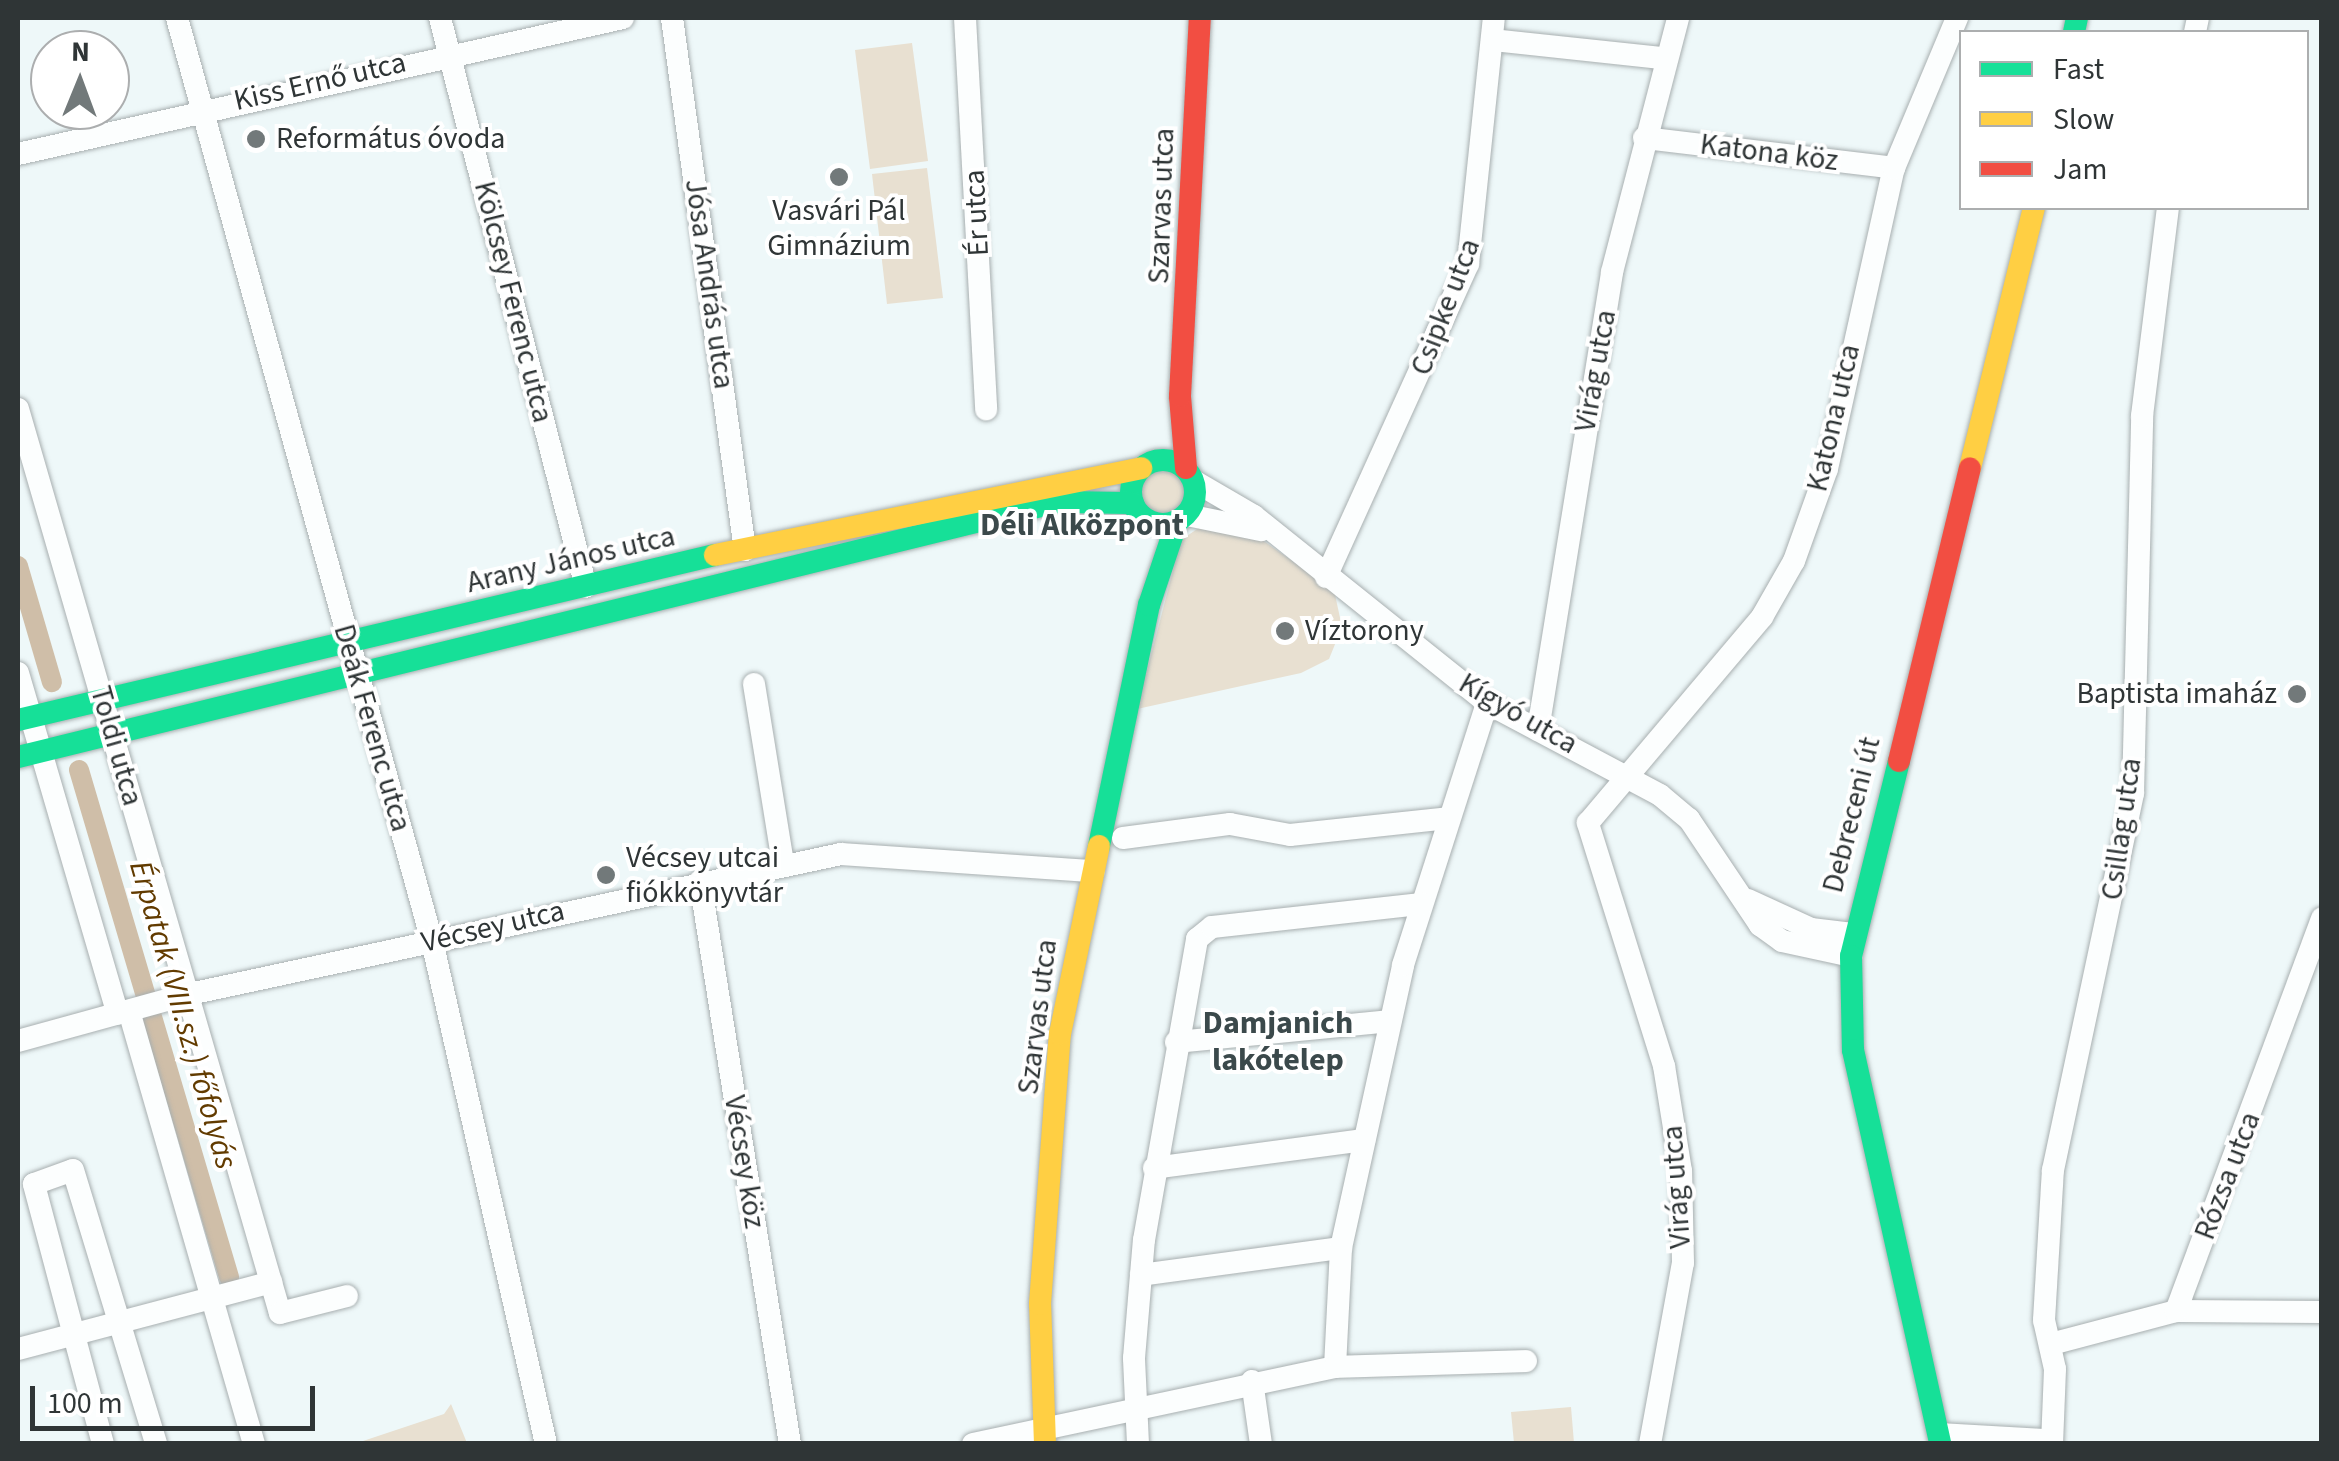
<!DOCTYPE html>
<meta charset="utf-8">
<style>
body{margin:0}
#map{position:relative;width:2339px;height:1461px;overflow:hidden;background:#eef8f9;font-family:"Source Sans 3",sans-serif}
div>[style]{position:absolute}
.green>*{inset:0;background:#e8e0d1}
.round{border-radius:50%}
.canal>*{height:20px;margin:-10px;padding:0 10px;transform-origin:10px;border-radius:10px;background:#cfbea8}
.roads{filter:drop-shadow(0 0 2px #a8afb0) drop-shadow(0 0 2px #a8afb0)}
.street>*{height:22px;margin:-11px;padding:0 11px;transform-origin:11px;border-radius:11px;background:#fcfefe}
.fast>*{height:22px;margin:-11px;padding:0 11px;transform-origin:11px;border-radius:11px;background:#16e098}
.fast>.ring{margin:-11px;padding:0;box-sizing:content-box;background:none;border:22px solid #16e098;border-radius:50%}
.slow>*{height:22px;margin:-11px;padding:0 11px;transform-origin:11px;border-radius:11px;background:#ffcf43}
.jam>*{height:22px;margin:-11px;padding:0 11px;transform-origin:11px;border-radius:11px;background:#f24e42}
.dots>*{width:28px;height:28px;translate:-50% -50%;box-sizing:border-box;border:5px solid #fff;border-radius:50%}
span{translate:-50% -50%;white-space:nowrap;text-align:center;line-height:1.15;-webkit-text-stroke:8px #fff;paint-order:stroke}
.street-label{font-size:30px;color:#2f3536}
.poi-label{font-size:30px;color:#2f3536}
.left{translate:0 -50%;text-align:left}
.right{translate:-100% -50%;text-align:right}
.neighbourhood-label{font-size:32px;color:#3b494b;font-weight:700}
.water-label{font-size:32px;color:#623b00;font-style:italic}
.frame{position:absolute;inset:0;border:20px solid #2f3536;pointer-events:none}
.legend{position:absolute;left:1959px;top:30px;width:350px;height:180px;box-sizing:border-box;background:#fff;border:2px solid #acaeaf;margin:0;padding:12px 18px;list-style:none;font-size:30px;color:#2f3536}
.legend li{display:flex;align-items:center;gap:20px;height:50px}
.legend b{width:50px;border:2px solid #acaeaf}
.north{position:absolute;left:30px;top:30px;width:100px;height:100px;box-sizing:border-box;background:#fff;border:2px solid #acaeaf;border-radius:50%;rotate:1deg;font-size:28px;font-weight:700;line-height:40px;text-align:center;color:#2f3536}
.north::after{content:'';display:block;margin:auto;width:35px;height:45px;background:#72797a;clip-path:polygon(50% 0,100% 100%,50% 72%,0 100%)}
.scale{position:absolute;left:30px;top:1386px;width:285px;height:45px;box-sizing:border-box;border:5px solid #2f3536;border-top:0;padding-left:12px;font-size:30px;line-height:35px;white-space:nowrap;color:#2f3536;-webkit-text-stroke:8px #fff;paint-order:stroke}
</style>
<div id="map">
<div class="green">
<i style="clip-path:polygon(912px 43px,928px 161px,870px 169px,855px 50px)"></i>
<i style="clip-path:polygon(927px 168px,943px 298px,887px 304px,872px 174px)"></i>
<i class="round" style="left:1141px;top:469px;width:46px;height:46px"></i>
<i style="clip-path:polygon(1222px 512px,1334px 590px,1342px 627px,1329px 659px,1301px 673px,1137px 709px,1181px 540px)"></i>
<i style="clip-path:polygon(451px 1404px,467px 1443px,357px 1443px,444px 1414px)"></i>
<i style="clip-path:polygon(1571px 1407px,1574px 1443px,1514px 1443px,1511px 1412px)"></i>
</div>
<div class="canal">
<i style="left:18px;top:566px;width:121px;rotate:73.7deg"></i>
<i style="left:79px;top:770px;width:529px;rotate:73.52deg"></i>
</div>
<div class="roads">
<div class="street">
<i style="left:177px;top:18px;width:958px;rotate:74.56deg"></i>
<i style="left:432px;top:941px;width:516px;rotate:77.23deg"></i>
<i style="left:440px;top:18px;width:587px;rotate:75.61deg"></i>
<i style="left:672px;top:18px;width:537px;rotate:82.19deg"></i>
<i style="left:965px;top:18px;width:392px;rotate:86.9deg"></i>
<i style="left:2195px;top:32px;width:14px;rotate:-78deg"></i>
<i style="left:1493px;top:40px;width:170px;rotate:6.1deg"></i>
<i style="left:1644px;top:138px;width:252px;rotate:6.8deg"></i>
<i style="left:18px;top:154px;width:620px;rotate:-12.67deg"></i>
<i style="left:18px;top:409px;width:941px;rotate:73.84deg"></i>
<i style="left:280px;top:1313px;width:69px;rotate:-14.2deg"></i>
<i style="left:1194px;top:481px;width:69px;rotate:30.3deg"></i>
<i style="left:1254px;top:516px;width:299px;rotate:38.7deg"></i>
<i style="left:1487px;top:703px;width:196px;rotate:28deg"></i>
<i style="left:1660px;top:795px;width:38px;rotate:40deg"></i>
<i style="left:1689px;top:819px;width:128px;rotate:56.2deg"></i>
<i style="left:1760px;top:925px;width:27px;rotate:36deg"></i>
<i style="left:1782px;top:941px;width:71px;rotate:12.3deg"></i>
<i style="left:1187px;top:515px;width:76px;rotate:11.5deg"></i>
<i style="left:1326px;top:577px;width:344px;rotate:-65.6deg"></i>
<i style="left:1468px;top:264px;width:247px;rotate:-84deg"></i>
<i style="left:18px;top:673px;width:355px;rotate:73.7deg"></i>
<i style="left:754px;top:684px;width:182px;rotate:80.8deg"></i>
<i style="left:1538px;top:730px;width:464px;rotate:-80.8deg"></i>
<i style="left:1612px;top:272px;width:262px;rotate:-75.4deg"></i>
<i style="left:1123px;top:838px;width:108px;rotate:-7.5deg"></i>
<i style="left:1230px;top:824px;width:61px;rotate:10.4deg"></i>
<i style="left:1290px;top:835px;width:159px;rotate:-6.1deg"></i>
<i style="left:700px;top:881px;width:570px;rotate:80.92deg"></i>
<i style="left:1748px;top:900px;width:69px;rotate:24.7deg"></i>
<i style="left:1811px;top:929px;width:42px;rotate:6.8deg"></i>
<i style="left:129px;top:1011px;width:451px;rotate:73.9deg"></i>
<i style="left:18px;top:1041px;width:173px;rotate:-15.4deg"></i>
<i style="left:185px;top:995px;width:671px;rotate:-12.13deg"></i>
<i style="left:841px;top:854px;width:253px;rotate:3.9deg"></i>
<i style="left:1176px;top:1042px;width:215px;rotate:-5.6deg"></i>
<i style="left:1154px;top:1168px;width:212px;rotate:-7.6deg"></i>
<i style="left:1141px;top:1275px;width:202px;rotate:-7.7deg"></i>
<i style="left:2176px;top:1311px;width:146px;rotate:0.4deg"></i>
<i style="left:2051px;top:1344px;width:129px;rotate:-14.8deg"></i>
<i style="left:2176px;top:1311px;width:419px;rotate:-69.6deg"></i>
<i style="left:18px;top:1349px;width:262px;rotate:-14.8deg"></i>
<i style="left:1335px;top:1367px;width:119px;rotate:-87.1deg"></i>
<i style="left:1341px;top:1248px;width:290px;rotate:-77.6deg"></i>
<i style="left:1403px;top:965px;width:275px;rotate:-72.2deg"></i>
<i style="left:1252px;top:1381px;width:64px;rotate:81.9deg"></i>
<i style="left:1939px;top:1434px;width:105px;rotate:3.3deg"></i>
<i style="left:103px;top:1444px;width:269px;rotate:-104.9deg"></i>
<i style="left:34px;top:1184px;width:41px;rotate:-19.7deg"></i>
<i style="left:73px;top:1170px;width:286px;rotate:73.1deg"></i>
<i style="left:973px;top:1444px;width:370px;rotate:-12deg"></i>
<i style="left:1335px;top:1367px;width:191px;rotate:-1.8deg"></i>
<i style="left:1138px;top:1444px;width:86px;rotate:-92.7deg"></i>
<i style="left:1134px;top:1358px;width:118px;rotate:-85.2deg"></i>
<i style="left:1144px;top:1240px;width:306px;rotate:-80deg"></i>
<i style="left:1197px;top:939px;width:19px;rotate:-39deg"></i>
<i style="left:1212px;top:927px;width:211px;rotate:-6.3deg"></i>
<i style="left:1650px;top:1444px;width:184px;rotate:-79.7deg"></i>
<i style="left:1683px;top:1263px;width:92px;rotate:-91.2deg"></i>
<i style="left:1681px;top:1171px;width:106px;rotate:-99.2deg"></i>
<i style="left:1664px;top:1066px;width:255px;rotate:-107.4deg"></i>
<i style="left:1588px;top:823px;width:270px;rotate:-49.8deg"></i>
<i style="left:1762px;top:617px;width:64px;rotate:-60.3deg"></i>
<i style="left:1794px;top:561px;width:98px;rotate:-70.3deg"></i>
<i style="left:1827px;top:469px;width:308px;rotate:-77.5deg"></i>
<i style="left:1894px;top:168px;width:163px;rotate:-67.2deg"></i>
<i style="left:2052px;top:1444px;width:75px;rotate:-87.7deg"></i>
<i style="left:2055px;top:1369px;width:50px;rotate:-102.7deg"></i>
<i style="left:2044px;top:1320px;width:150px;rotate:-86.6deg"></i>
<i style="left:2053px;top:1170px;width:385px;rotate:-78deg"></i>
<i style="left:2133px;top:793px;width:377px;rotate:-88.6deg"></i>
<i style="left:2142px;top:416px;width:210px;rotate:-82.9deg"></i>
</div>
<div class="fast">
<i style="left:2074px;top:32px;width:14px;rotate:-78deg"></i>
<i class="ring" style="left:1131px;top:460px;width:42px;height:42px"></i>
<i style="left:18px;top:720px;width:716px;rotate:-13.32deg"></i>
<i style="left:18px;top:757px;width:1070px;rotate:-13.79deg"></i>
<i style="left:1057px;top:502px;width:76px;rotate:0.8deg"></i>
<i style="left:1899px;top:761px;width:201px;rotate:103.8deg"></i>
<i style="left:1851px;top:956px;width:94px;rotate:88.8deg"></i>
<i style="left:1853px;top:1050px;width:403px;rotate:77.5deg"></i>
<i style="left:1099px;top:846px;width:246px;rotate:-78.3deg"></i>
<i style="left:1149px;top:605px;width:88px;rotate:-71.4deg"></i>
</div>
<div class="slow">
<i style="left:1970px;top:468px;width:268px;rotate:-76.2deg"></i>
<i style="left:715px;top:555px;width:435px;rotate:-11.5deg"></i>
<i style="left:1045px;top:1444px;width:140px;rotate:-92deg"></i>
<i style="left:1040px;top:1304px;width:271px;rotate:-85.8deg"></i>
<i style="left:1060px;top:1034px;width:192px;rotate:-78.3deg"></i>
</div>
<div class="jam">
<i style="left:1186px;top:468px;width:72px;rotate:-94.8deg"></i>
<i style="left:1180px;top:396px;width:379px;rotate:-87deg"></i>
<i style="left:1899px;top:761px;width:301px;rotate:-76.4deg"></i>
</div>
</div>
<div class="dots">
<i style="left:256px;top:139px;background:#72797a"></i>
<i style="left:839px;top:177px;background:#72797a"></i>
<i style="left:1285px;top:631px;background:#72797a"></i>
<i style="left:2297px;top:694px;background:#72797a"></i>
<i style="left:606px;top:875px;background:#72797a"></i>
</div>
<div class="street-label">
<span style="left:320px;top:82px;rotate:-13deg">Kiss Ernő utca</span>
<span style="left:1769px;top:153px;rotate:7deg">Katona köz</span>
<span style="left:1162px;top:206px;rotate:-88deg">Szarvas utca</span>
<span style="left:977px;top:213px;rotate:-93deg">Ér utca</span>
<span style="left:709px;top:284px;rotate:82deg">Jósa András utca</span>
<span style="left:513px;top:302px;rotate:76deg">Kölcsey Ferenc utca</span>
<span style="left:1446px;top:307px;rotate:-69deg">Csipke utca</span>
<span style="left:1596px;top:371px;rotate:-80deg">Virág utca</span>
<span style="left:1834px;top:418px;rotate:-77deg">Katona utca</span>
<span style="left:571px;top:560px;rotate:-13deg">Arany János utca</span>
<span style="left:1518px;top:714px;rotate:30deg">Kígyó utca</span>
<span style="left:372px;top:728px;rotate:74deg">Deák Ferenc utca</span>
<span style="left:116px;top:746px;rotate:74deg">Toldi utca</span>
<span style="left:1852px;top:815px;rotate:-76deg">Debreceni út</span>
<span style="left:2122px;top:829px;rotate:-82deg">Csillag utca</span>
<span style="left:493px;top:927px;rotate:-13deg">Vécsey utca</span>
<span style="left:1038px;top:1017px;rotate:-83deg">Szarvas utca</span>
<span style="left:744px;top:1162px;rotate:81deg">Vécsey köz</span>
<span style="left:2228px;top:1176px;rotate:-69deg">Rózsa utca</span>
<span style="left:1677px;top:1187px;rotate:-94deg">Virág utca</span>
</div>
<div class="poi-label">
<span class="left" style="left:276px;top:139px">Református óvoda</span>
<span style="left:839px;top:228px">Vasvári Pál<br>Gimnázium</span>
<span class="left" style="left:1305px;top:631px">Víztorony</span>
<span class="right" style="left:2277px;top:694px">Baptista imaház</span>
<span class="left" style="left:626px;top:875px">Vécsey utcai<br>fiókkönyvtár</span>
</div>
<div class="neighbourhood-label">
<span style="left:1082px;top:525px">Déli Alközpont</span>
<span style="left:1278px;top:1042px">Damjanich<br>lakótelep</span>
</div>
<div class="water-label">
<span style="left:183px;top:1015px;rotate:74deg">Érpatak (VIII.sz.) főfolyás</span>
</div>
<div class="frame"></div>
<ul class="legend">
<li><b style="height:12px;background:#16e098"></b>Fast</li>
<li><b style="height:12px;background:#ffcf43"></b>Slow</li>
<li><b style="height:12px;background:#f24e42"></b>Jam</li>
</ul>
<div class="north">N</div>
<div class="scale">100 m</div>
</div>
